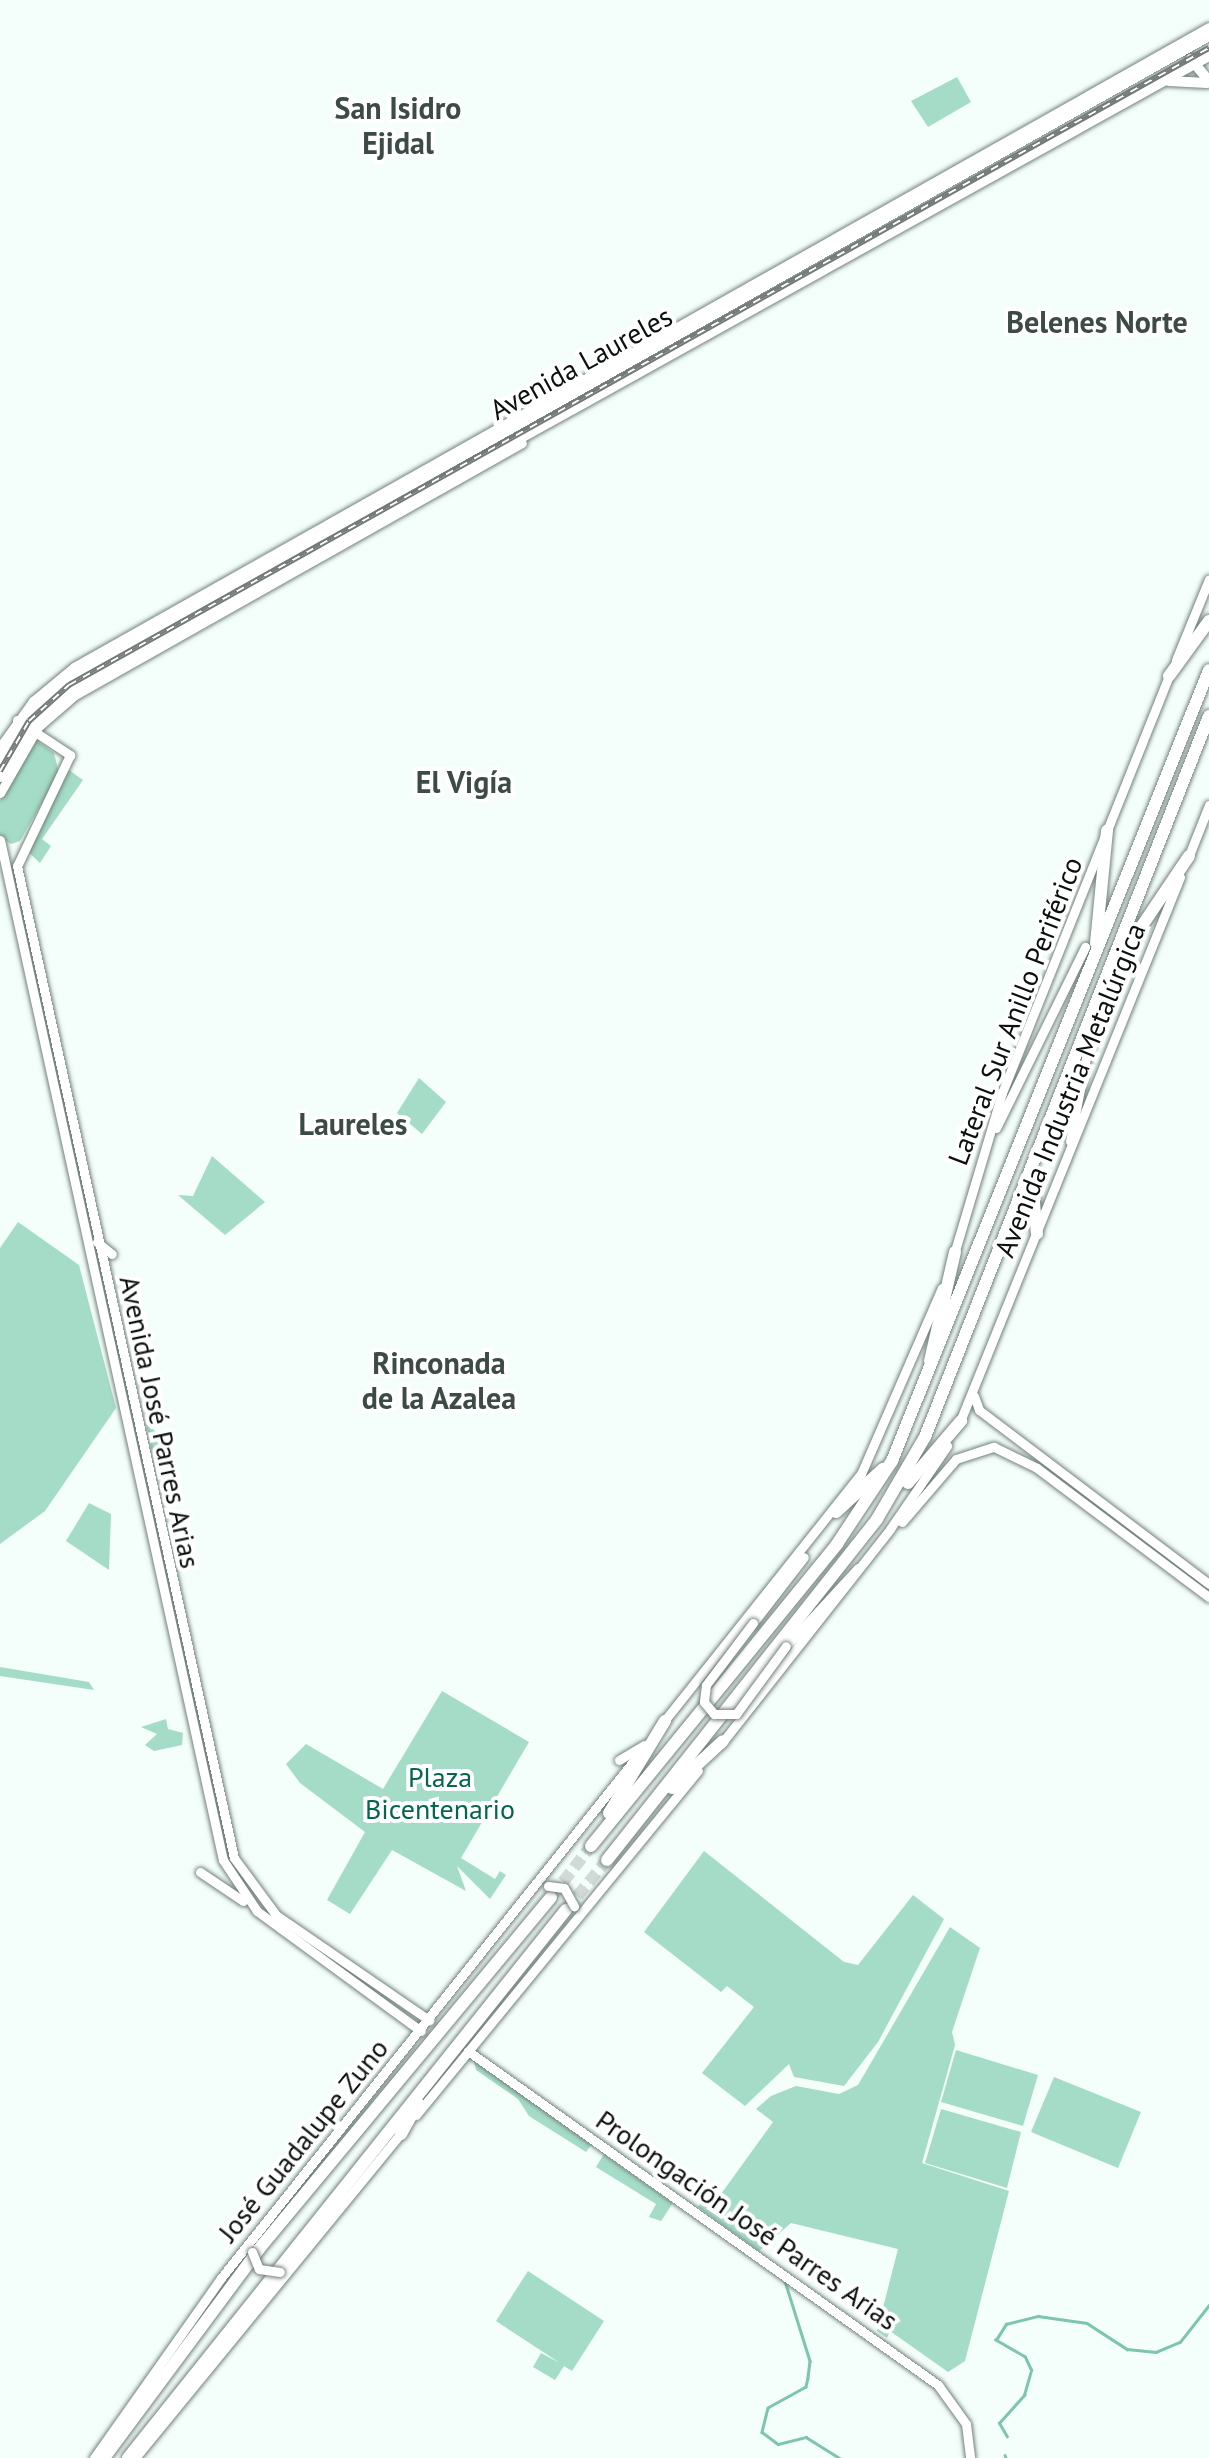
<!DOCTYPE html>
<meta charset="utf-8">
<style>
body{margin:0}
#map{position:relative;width:1209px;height:2458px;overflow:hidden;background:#f4fefa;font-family:"PT Sans",sans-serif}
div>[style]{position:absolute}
.green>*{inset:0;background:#a5dcc7}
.stream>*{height:2.5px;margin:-1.25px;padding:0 1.25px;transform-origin:1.25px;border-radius:1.25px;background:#7dc5ab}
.secondary-tunnel>*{height:9px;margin-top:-4.5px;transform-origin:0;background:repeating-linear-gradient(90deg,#d1dad7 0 9px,transparent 0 13.5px)}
.motorway-tunnel>*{height:12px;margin-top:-6px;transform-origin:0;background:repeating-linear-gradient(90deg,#d1dad7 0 12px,transparent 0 18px)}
.roads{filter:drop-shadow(0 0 2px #72817b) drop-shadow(0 0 2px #72817b)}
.secondary>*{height:9px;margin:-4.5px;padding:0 4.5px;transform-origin:4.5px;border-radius:4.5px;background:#fff}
.primary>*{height:10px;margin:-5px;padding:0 5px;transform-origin:5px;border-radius:5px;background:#fff}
.motorway>*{height:12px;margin:-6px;padding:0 6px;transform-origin:6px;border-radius:6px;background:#fff}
.rail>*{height:6px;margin-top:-3px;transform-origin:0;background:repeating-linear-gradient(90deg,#fff 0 8px,#737a78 0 16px);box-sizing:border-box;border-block:2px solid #737a78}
.bridges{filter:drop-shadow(0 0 2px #72817b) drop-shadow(0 0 2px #72817b)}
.secondary-bridge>*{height:9px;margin:-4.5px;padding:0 4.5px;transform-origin:4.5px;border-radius:4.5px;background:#fff}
span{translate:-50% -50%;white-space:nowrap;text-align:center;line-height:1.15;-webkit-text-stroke:8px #fff;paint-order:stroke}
.street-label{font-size:28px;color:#0b100e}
.park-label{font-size:28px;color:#04664d}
.neighbourhood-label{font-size:30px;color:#3c4b45;font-weight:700}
</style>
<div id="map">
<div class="green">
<i style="clip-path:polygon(957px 77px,971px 102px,928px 127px,911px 101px)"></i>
<i style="clip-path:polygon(33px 738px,54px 753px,59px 773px,20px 841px,11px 844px,0 837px,0 801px)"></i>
<i style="clip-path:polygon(69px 770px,83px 780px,42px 839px,51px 846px,40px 863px,25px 849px)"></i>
<i style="clip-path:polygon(419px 1078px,446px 1102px,422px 1134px,397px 1113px)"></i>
<i style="clip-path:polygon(212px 1156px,265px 1202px,225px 1235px,178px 1195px,193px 1196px)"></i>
<i style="clip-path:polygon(18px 1222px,79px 1265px,116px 1408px,45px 1511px,0 1544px,0 1248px)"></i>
<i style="clip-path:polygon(146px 1422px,168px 1444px,156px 1473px)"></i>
<i style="clip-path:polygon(89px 1503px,111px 1514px,109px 1570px,66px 1541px)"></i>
<i style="clip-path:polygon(0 1667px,89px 1682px,94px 1690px,0 1676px)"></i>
<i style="clip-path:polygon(442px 1691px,529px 1742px,461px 1858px,495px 1879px,500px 1871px,506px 1875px,490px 1899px,457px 1866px,466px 1891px,392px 1850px,350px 1914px,327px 1900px,365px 1832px,300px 1783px,286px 1764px,306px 1744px,383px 1789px)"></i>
<i style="clip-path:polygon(166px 1719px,168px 1729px,183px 1733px,182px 1745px,154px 1751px,145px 1745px,157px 1734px,141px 1727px)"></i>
<i style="clip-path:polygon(704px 1851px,844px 1962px,858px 1965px,913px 1895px,944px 1919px,878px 2042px,844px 2086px,794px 2077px,789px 2064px,745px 2106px,702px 2073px,754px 2007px,727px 1986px,721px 1992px,644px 1932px)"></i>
<i style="clip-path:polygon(950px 1927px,980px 1948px,952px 2032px,955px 2045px,922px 2163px,1009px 2191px,965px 2361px,948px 2372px,890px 2331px,887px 2338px,877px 2331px,898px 2249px,791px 2223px,759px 2251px,698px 2207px,704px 2198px,716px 2201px,773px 2122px,756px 2109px,771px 2096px,796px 2086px,839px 2094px,858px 2085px)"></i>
<i style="clip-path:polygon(956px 2050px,1038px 2075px,1023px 2126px,941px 2102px)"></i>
<i style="clip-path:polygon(474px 2061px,592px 2144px,586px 2152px,529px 2116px,518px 2099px,476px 2070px)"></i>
<i style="clip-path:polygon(1054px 2077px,1141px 2112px,1118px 2168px,1031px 2132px)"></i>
<i style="clip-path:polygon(941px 2109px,1021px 2132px,1007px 2188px,925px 2163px)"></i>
<i style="clip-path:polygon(604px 2154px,673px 2203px,661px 2221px,649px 2217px,656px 2204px,596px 2167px)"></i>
<i style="clip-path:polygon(528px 2271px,604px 2321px,572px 2371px,564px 2366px,555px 2380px,533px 2367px,541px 2353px,560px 2363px,496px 2321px)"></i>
</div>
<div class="stream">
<i style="left:785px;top:2281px;width:84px;rotate:72.6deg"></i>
<i style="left:810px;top:2361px;width:17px;rotate:97deg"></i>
<i style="left:808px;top:2378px;width:9px;rotate:103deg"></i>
<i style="left:806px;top:2387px;width:43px;rotate:151.1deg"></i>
<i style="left:768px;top:2408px;width:25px;rotate:104deg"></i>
<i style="left:762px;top:2432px;width:20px;rotate:37deg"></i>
<i style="left:778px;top:2444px;width:29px;rotate:-14deg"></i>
<i style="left:806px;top:2437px;width:40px;rotate:32deg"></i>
<i style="left:1007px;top:2437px;width:16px;rotate:-120deg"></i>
<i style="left:999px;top:2423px;width:38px;rotate:-48deg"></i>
<i style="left:1024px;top:2395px;width:26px;rotate:-74deg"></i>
<i style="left:1031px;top:2370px;width:14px;rotate:-115deg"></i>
<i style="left:1025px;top:2357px;width:34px;rotate:-150deg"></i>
<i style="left:996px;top:2340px;width:19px;rotate:-58deg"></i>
<i style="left:1006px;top:2324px;width:33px;rotate:-14deg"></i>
<i style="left:1038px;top:2316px;width:49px;rotate:8.1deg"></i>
<i style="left:1087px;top:2323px;width:48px;rotate:33deg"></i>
<i style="left:1127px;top:2349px;width:29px;rotate:6deg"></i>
<i style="left:1156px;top:2352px;width:26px;rotate:-23deg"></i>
<i style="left:1180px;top:2342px;width:47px;rotate:-51.9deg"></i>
<i style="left:1005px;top:2455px;width:3px;rotate:72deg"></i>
</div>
<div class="secondary-tunnel">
<i style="left:1098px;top:940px;width:24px;rotate:35deg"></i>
<i style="left:1118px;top:954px;width:26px;rotate:94deg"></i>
</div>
<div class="motorway-tunnel">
<i style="left:552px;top:1896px;width:63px;rotate:-52deg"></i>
<i style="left:566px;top:1910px;width:65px;rotate:-50.6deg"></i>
</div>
<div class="roads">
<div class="secondary">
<i style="left:1176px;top:660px;width:87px;rotate:-67.8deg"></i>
<i style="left:17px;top:720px;width:64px;rotate:33.4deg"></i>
<i style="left:70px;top:755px;width:123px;rotate:115.5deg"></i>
<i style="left:17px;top:866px;width:1015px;rotate:77.66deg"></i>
<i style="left:234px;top:1858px;width:71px;rotate:53.6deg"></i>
<i style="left:276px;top:1915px;width:186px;rotate:34.5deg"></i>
<i style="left:0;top:747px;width:57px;rotate:-54.3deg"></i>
<i style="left:33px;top:701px;width:53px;rotate:-39.7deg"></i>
<i style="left:74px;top:667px;width:1303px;rotate:-29.42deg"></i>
<i style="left:0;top:793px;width:76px;rotate:-60.1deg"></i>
<i style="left:38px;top:727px;width:49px;rotate:-40.9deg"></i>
<i style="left:75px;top:695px;width:513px;rotate:-29.41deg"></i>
<i style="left:0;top:840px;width:1044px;rotate:77.67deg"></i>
<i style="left:223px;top:1860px;width:61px;rotate:56.3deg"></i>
<i style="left:257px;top:1911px;width:203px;rotate:36.2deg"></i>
<i style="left:1188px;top:858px;width:57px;rotate:-68.4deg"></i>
<i style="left:996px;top:1128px;width:202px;rotate:-63.8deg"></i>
<i style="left:1070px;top:1141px;width:90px;rotate:-79.1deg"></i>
<i style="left:1087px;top:1053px;width:79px;rotate:-68.3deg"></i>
<i style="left:97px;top:1242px;width:19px;rotate:39deg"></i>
<i style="left:954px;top:1254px;width:168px;rotate:-73.4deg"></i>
<i style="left:1002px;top:1093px;width:451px;rotate:-68.2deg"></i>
<i style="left:974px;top:1396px;width:15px;rotate:70deg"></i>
<i style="left:979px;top:1410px;width:288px;rotate:37.1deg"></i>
<i style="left:959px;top:1424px;width:590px;rotate:-68deg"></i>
<i style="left:902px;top:1522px;width:83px;rotate:-49.4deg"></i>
<i style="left:956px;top:1459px;width:40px;rotate:-18deg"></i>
<i style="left:994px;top:1447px;width:48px;rotate:26deg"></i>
<i style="left:1037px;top:1468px;width:215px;rotate:36.9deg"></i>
<i style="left:753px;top:1623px;width:83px;rotate:-52.3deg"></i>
<i style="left:786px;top:1646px;width:106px;rotate:-47.3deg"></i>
<i style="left:661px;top:1725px;width:321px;rotate:-51.5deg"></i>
<i style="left:861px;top:1474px;width:203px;rotate:-66.5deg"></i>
<i style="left:721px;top:1744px;width:273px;rotate:-51.8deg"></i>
<i style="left:890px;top:1529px;width:101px;rotate:-55.5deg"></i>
<i style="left:619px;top:1760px;width:29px;rotate:-31deg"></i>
<i style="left:200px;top:1872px;width:52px;rotate:34deg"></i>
<i style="left:468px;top:2051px;width:577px;rotate:35.4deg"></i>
<i style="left:938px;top:2385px;width:48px;rotate:54.3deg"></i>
<i style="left:966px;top:2424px;width:34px;rotate:83deg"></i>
<i style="left:416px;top:2115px;width:445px;rotate:-50.7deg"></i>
<i style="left:94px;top:2458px;width:220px;rotate:-54.8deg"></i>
<i style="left:221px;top:2278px;width:677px;rotate:-51.42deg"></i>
<i style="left:135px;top:2458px;width:423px;rotate:-50.7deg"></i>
</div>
<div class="primary">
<i style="left:1191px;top:59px;width:28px;rotate:51deg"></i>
<i style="left:1169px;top:81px;width:38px;rotate:3deg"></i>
<i style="left:0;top:759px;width:49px;rotate:-59.2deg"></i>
<i style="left:25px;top:717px;width:56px;rotate:-42.8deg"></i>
<i style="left:66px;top:679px;width:1311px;rotate:-29.36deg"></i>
<i style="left:0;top:777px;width:56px;rotate:-60.3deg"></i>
<i style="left:28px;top:728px;width:59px;rotate:-42.9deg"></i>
<i style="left:71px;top:688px;width:1302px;rotate:-29.05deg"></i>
</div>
<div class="motorway">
<i style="left:1169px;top:676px;width:68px;rotate:-54deg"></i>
<i style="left:1096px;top:943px;width:113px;rotate:-84.4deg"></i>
<i style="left:1123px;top:954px;width:118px;rotate:-56deg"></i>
<i style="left:1032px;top:1182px;width:52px;rotate:84.5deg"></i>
<i style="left:930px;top:1361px;width:112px;rotate:-77.1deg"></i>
<i style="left:908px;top:1483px;width:82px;rotate:-49.5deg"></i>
<i style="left:836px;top:1512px;width:64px;rotate:-42.5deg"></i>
<i style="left:672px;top:1788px;width:69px;rotate:-42.7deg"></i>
<i style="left:609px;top:1813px;width:108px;rotate:-58.7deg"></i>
<i style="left:591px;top:1846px;width:390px;rotate:-50.8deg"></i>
<i style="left:837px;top:1544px;width:100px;rotate:-56.5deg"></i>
<i style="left:892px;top:1461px;width:852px;rotate:-68.16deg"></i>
<i style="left:607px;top:1860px;width:435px;rotate:-51.6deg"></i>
<i style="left:877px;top:1519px;width:95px;rotate:-59.7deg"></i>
<i style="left:925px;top:1437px;width:775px;rotate:-68.5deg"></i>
<i style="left:401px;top:2134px;width:35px;rotate:-61deg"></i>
<i style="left:104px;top:2458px;width:260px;rotate:-53.4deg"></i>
<i style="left:259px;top:2249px;width:457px;rotate:-50.3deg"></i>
<i style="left:128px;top:2458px;width:702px;rotate:-51.37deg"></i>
</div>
</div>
<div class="rail">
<i style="left:0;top:771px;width:58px;rotate:-59.9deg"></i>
<i style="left:29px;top:721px;width:54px;rotate:-42deg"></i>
<i style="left:69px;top:685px;width:1306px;rotate:-29.2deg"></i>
</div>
<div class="bridges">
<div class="secondary-bridge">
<i style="left:753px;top:1623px;width:78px;rotate:127.2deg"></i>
<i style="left:706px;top:1685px;width:17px;rotate:97deg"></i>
<i style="left:704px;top:1702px;width:16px;rotate:50deg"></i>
<i style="left:714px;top:1714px;width:22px"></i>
<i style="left:736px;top:1714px;width:84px;rotate:-53.7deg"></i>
<i style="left:548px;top:1886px;width:16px;rotate:7deg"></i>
<i style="left:564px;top:1888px;width:21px;rotate:61deg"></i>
<i style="left:252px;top:2252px;width:18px;rotate:68deg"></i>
<i style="left:259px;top:2269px;width:21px;rotate:8deg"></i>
</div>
</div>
<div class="street-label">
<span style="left:581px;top:363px;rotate:-29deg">Avenida Laureles</span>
<span style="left:1015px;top:1011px;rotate:-69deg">Lateral Sur Anillo Periférico</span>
<span style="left:1070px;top:1090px;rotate:-68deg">Avenida Industria Metalúrgica</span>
<span style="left:160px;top:1422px;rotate:78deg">Avenida José Parres Arias</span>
<span style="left:303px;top:2140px;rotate:-51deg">José Guadalupe Zuno</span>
<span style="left:747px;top:2220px;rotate:35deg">Prolongación José Parres Arias</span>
</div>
<div class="park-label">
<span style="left:440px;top:1793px">Plaza<br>Bicentenario</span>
</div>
<div class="neighbourhood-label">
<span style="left:398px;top:125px">San Isidro<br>Ejidal</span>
<span style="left:1097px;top:322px">Belenes Norte</span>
<span style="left:464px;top:782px">El Vigía</span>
<span style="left:353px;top:1124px">Laureles</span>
<span style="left:439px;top:1380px">Rinconada<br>de la Azalea</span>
</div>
</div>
